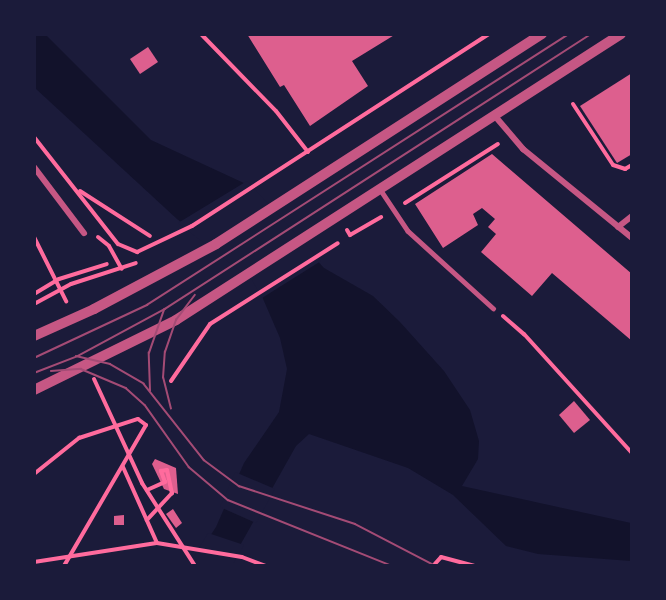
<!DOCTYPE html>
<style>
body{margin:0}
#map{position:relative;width:666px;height:600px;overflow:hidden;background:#1b1b3a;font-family:Karla,sans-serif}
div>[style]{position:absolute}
.water>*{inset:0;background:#12122b}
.pier>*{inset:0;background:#1b1b3a}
.building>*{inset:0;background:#dd5f8e}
.path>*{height:4px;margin:-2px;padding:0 2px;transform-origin:2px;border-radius:2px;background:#ff6b9d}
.service>*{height:4.5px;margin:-2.25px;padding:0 2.25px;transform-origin:2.25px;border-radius:2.25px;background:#c65784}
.minor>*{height:6px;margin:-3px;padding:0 3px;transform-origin:3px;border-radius:3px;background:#c65784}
.tertiary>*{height:10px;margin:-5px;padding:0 5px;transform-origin:5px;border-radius:5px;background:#c65784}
.tram>*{height:1.5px;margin:-0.75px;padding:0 0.75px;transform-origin:0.75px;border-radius:0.75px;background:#a44b75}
span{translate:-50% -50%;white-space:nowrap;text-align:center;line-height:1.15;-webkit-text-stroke:4.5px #1b1b3a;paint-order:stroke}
.frame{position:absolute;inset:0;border:36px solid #1b1b3a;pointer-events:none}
</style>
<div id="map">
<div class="water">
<i style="clip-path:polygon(34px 35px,46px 35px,151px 140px,246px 184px,324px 268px,373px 296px,400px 322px,444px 371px,470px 410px,479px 441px,478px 459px,462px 486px,631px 523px,631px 561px,538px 554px,506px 546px,453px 495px,408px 468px,309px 434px,296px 446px,238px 549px,191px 565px,216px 527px,244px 463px,279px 412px,287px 369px,280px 338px,254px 278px,177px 219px,35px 88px)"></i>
</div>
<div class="pier">
<i style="clip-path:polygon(247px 181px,321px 261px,262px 298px,252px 280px,178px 223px)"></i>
<i style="clip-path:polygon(235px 472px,275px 489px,256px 523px,220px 507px)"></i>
<i style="clip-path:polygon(208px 533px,244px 545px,232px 566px,188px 566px)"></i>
</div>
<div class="building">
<i style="clip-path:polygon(247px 34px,396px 34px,352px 61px,368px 86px,310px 126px,284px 85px,280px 87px)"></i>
<i style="clip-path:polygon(148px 47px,158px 62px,140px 74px,130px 59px)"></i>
<i style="clip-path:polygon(632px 73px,632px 154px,617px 163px,580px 106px)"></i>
<i style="clip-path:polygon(492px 154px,632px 274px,632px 341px,552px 273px,532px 296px,481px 252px,496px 234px,488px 227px,495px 219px,482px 208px,473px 214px,478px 225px,443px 248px,415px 204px)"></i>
<i style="clip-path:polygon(574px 401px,590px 420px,574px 433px,559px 415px)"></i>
<i style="clip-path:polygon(155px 459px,176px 468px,178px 494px,164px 489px,152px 464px)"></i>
<i style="clip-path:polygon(173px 509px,182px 523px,176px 528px,166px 514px)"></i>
<i style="clip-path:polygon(124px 515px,124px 525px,114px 525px,114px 516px)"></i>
</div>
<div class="path">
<i style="left:201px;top:34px;width:107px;rotate:45.8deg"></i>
<i style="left:276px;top:111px;width:52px;rotate:52deg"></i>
<i style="left:573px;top:104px;width:73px;rotate:56.7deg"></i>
<i style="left:613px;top:165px;width:13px;rotate:18deg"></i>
<i style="left:625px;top:169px;width:8px;rotate:-30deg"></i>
<i style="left:34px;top:137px;width:136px;rotate:51.9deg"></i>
<i style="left:118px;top:244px;width:21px;rotate:23deg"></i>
<i style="left:137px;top:252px;width:61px;rotate:-25.3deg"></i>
<i style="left:192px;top:226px;width:354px;rotate:-32.9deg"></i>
<i style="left:80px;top:191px;width:83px;rotate:32.7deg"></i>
<i style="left:405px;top:203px;width:110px;rotate:-32.4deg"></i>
<i style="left:347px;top:230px;width:6px;rotate:59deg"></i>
<i style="left:350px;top:235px;width:36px;rotate:-30deg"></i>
<i style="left:34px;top:237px;width:72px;rotate:63.4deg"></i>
<i style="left:98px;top:237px;width:14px;rotate:39deg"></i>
<i style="left:109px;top:246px;width:26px;rotate:61deg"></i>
<i style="left:34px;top:294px;width:29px;rotate:-31deg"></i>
<i style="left:59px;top:279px;width:50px;rotate:-17.4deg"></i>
<i style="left:34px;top:304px;width:42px;rotate:-28.4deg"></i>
<i style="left:71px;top:284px;width:68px;rotate:-17.9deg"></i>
<i style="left:503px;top:316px;width:28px;rotate:41deg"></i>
<i style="left:524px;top:334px;width:161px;rotate:47.8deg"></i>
<i style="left:94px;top:379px;width:115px;rotate:65.2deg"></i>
<i style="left:142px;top:483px;width:98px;rotate:57.4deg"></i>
<i style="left:171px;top:381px;width:69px;rotate:-55.6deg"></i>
<i style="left:210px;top:324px;width:151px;rotate:-32.3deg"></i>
<i style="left:123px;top:467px;width:83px;rotate:65.9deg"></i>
<i style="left:34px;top:474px;width:58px;rotate:-38.7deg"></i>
<i style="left:79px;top:438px;width:62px;rotate:-17.9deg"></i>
<i style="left:138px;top:419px;width:10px;rotate:37deg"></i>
<i style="left:146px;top:425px;width:163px;rotate:120.2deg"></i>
<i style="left:147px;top:490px;width:20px;rotate:-24deg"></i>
<i style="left:165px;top:482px;width:12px;rotate:-110deg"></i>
<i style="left:161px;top:471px;width:6px;rotate:-9deg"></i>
<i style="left:167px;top:470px;width:24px;rotate:78deg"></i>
<i style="left:172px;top:493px;width:37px;rotate:133deg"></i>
<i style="left:34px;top:562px;width:124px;rotate:-8.8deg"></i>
<i style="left:157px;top:543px;width:86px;rotate:9.4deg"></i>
<i style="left:242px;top:557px;width:25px;rotate:21deg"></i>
<i style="left:433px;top:566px;width:12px;rotate:-48deg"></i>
<i style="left:441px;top:557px;width:34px;rotate:15deg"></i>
</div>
<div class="service">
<i style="left:380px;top:189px;width:50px;rotate:56.3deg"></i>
<i style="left:408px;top:231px;width:115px;rotate:42.2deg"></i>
</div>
<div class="minor">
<i style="left:494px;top:115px;width:45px;rotate:49.5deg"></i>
<i style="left:523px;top:149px;width:141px;rotate:39.2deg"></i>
<i style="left:34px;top:167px;width:83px;rotate:52.9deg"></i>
<i style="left:618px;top:227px;width:18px;rotate:-38deg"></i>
</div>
<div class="tertiary">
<i style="left:34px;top:336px;width:66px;rotate:-24.2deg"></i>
<i style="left:94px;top:309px;width:138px;rotate:-28deg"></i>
<i style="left:216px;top:244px;width:388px;rotate:-32.8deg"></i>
<i style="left:34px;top:390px;width:158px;rotate:-26.2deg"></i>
<i style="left:176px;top:320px;width:529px;rotate:-32.73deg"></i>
</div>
<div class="tram">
<i style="left:76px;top:356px;width:35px;rotate:13deg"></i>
<i style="left:110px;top:364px;width:39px;rotate:30deg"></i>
<i style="left:144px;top:384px;width:97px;rotate:51.7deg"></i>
<i style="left:204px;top:460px;width:44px;rotate:36.6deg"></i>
<i style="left:239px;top:486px;width:122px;rotate:18.1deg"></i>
<i style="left:355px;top:524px;width:91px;rotate:27.4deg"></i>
<i style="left:34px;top:358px;width:125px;rotate:-25.1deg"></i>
<i style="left:147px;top:305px;width:502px;rotate:-32.71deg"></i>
<i style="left:51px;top:371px;width:30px;rotate:-4deg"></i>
<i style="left:81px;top:369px;width:49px;rotate:22.9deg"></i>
<i style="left:126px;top:388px;width:25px;rotate:42deg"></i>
<i style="left:145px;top:405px;width:76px;rotate:54.6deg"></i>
<i style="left:189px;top:467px;width:51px;rotate:40.2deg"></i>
<i style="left:228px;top:500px;width:177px;rotate:21.9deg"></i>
<i style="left:34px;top:373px;width:47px;rotate:-21.1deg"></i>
<i style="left:78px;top:356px;width:99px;rotate:-28.4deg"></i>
<i style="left:165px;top:309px;width:507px;rotate:-32.84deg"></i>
<i style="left:150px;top:391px;width:38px;rotate:-92deg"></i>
<i style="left:149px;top:353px;width:46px;rotate:-70.8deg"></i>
<i style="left:171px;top:409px;width:32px;rotate:-104deg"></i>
<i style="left:163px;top:378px;width:26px;rotate:-86deg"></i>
<i style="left:165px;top:352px;width:34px;rotate:-71deg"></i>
<i style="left:176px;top:320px;width:31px;rotate:-53deg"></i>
</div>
<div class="frame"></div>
</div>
